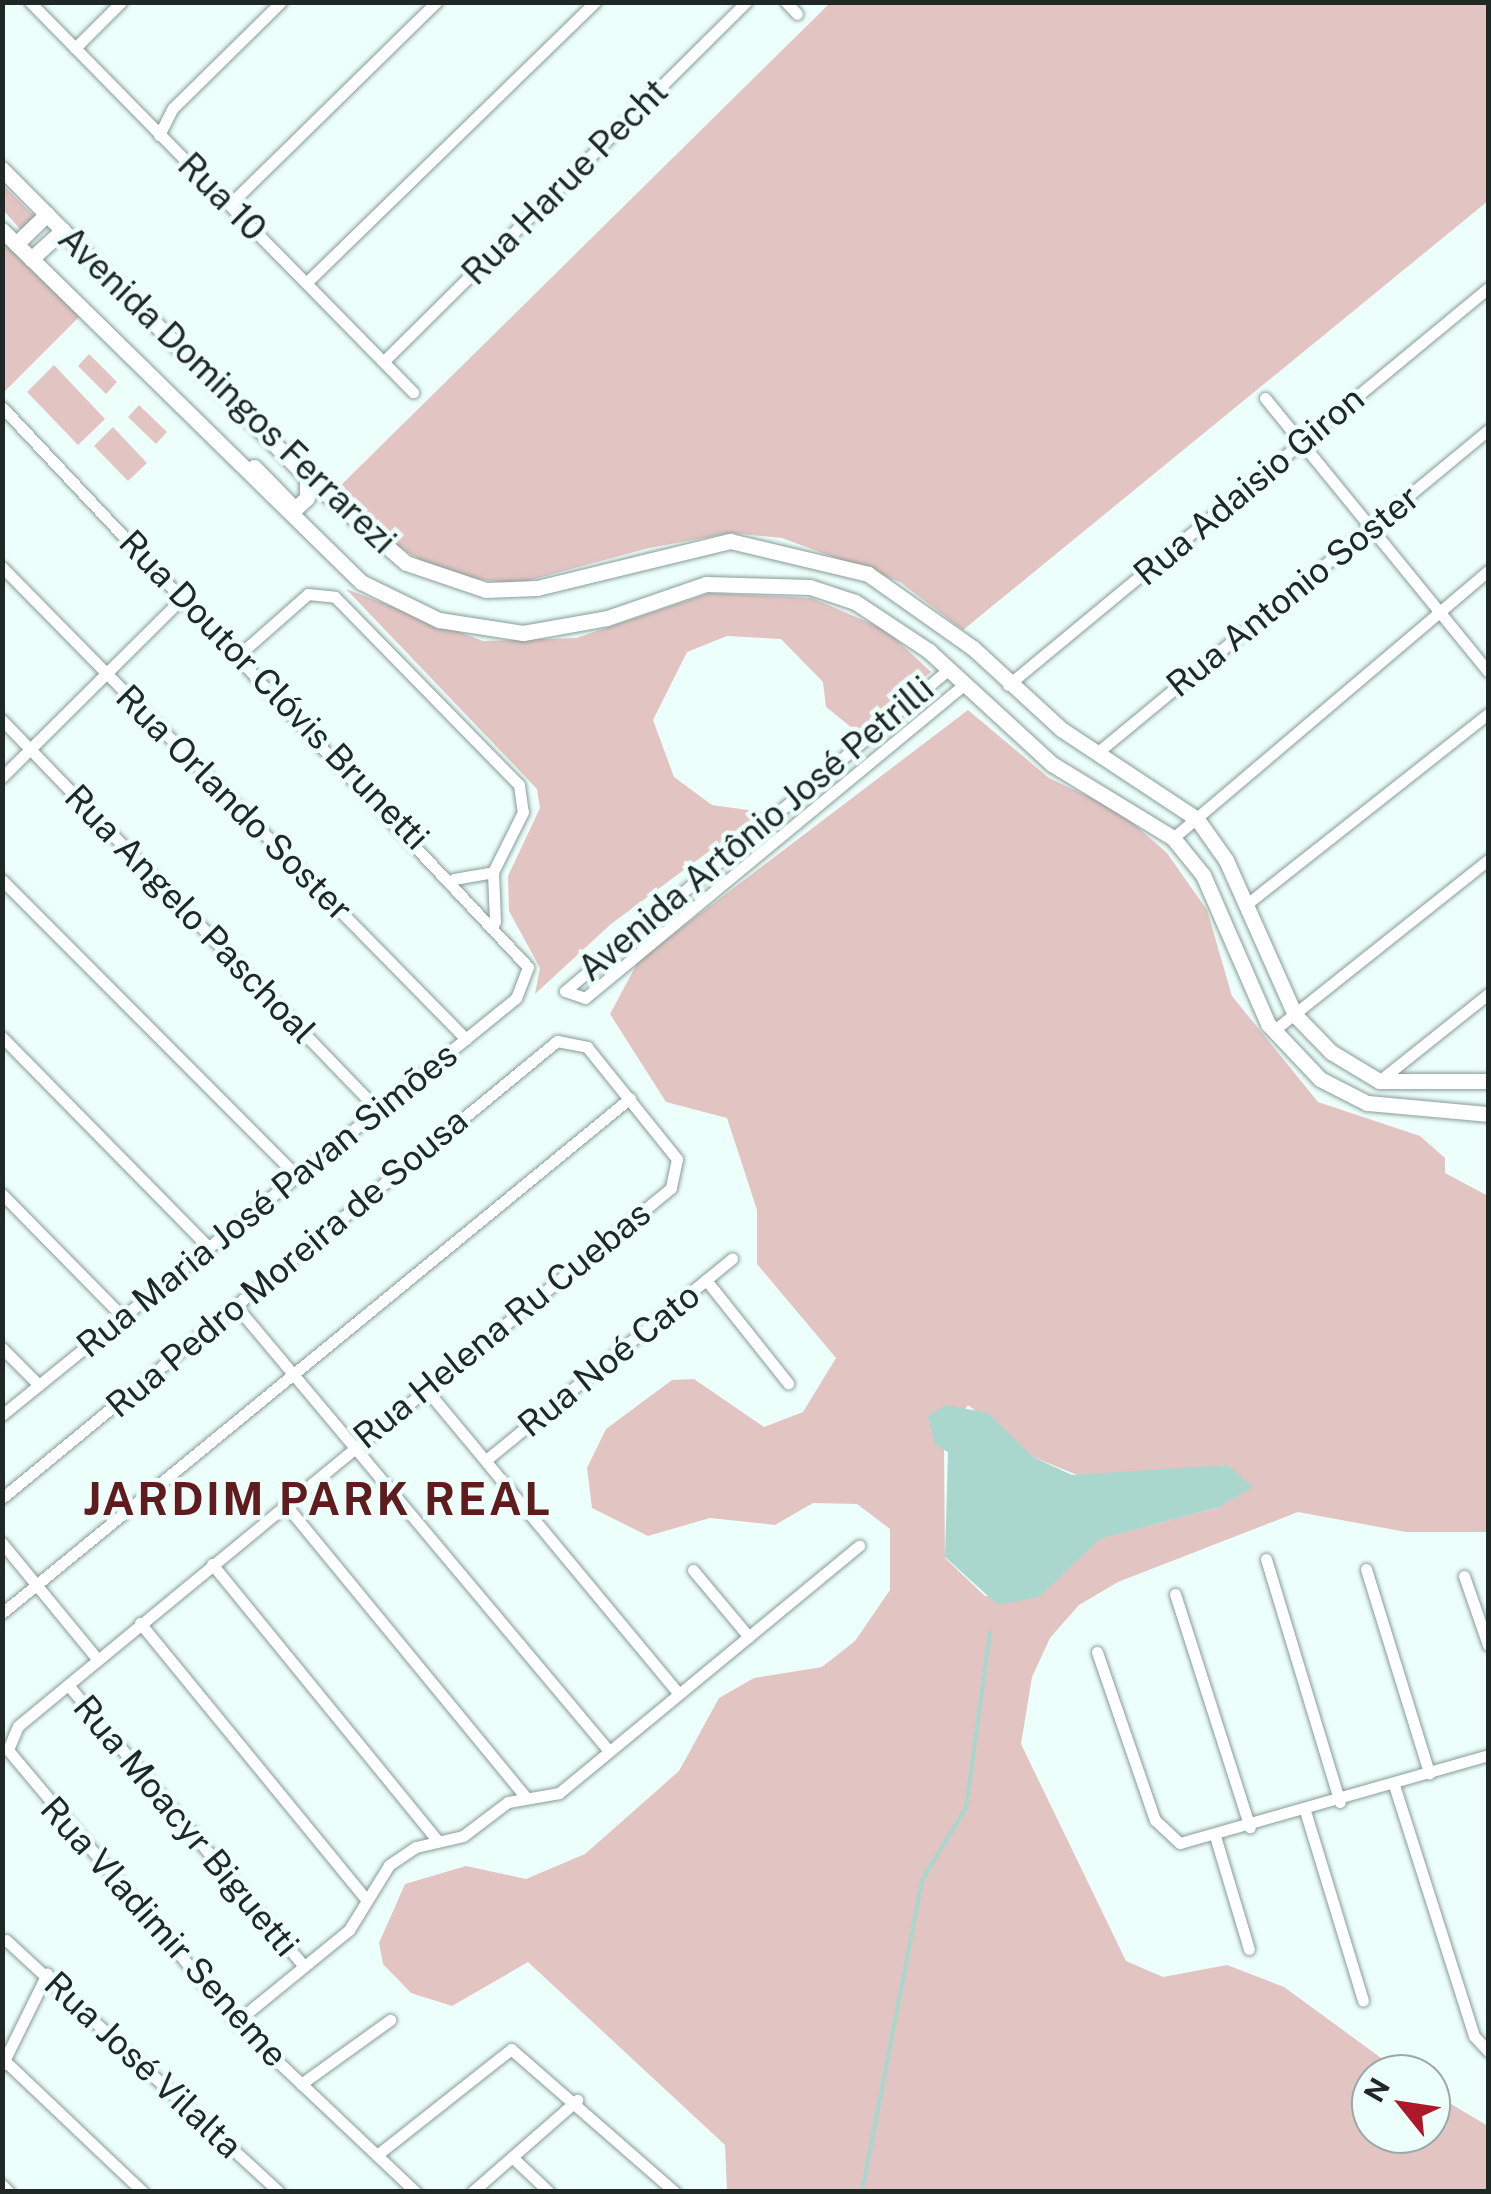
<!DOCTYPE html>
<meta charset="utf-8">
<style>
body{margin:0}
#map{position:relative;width:1491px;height:2194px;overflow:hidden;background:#edfffb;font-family:"Public Sans",sans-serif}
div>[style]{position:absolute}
.green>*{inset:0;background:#e2c5c3}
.water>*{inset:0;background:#a9d7cd}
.stream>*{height:4px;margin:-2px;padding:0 2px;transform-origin:2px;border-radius:2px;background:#a9d7cd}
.roads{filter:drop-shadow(0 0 2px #889c98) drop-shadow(0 0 2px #889c98)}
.minor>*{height:11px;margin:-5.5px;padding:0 5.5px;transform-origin:5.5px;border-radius:5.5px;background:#fff}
.major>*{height:15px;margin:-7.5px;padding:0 7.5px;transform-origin:7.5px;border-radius:7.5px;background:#fff}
span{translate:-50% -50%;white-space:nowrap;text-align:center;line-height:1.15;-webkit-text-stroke:9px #edfffb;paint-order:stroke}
.street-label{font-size:35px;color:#202826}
.district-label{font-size:45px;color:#601b1e;font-weight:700;letter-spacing:2.5px}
.frame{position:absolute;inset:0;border:5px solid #202826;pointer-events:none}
.north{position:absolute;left:1351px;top:2054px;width:100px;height:100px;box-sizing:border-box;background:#edfffb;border:2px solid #9ba9a6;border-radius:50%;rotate:300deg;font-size:28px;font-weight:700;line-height:40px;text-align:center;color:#202826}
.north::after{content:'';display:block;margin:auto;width:35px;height:45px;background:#ad192a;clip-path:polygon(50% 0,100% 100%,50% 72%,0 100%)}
</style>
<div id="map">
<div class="green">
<i style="clip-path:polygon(830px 3px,1488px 3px,1488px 201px,963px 630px,900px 582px,782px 538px,731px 533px,649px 548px,516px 584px,445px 575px,371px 530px,335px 491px)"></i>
<i style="clip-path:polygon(2px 184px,35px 217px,21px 230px,3px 210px)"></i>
<i style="clip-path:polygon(2px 241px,80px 316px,3px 393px,2px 393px)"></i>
<i style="clip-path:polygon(89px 354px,117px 382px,106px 394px,78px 366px)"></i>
<i style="clip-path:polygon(54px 365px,105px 419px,78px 445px,27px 392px)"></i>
<i style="clip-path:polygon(139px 405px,167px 432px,156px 444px,128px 417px)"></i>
<i style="clip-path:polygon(113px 427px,147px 463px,128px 481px,94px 446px)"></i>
<i style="clip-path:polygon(346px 589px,483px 641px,576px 638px,710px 593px,812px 598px,886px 630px,931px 672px,857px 732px,826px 707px,823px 682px,781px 639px,727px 636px,687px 652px,653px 720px,674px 777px,712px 805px,762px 812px,611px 924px,535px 994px,540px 968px,509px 911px,508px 876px,540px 808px,537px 789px)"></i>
<i style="clip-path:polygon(evenodd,968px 710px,1049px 778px,1119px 811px,1167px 853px,1207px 910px,1232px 996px,1318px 1102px,1420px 1136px,1445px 1158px,1445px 1173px,1488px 1196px,1488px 1532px,1406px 1532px,1298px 1512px,1118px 1582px,1079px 1605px,1050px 1638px,1032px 1677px,1021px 1744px,1126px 1961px,1163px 1977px,1227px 1965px,1284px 1987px,1403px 2074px,1371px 2074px,1371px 2134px,1431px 2134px,1431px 2092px,1488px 2126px,1488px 2191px,727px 2191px,725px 2145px,528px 1962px,452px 2006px,411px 1993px,383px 1964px,379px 1943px,405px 1884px,466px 1866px,526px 1879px,585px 1854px,679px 1771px,719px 1698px,754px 1678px,822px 1667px,855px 1641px,890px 1590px,890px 1529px,857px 1504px,813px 1503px,775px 1525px,710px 1518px,648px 1536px,592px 1508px,587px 1468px,606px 1429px,672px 1380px,694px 1379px,764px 1427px,803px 1412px,836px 1358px,757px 1264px,757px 1210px,727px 1118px,666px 1102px,610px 1014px,639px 960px,968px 710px,968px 1405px,1033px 1457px,1092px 1481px,1227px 1465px,1219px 1507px,1099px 1539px,1038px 1597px,985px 1596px,945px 1558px,944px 1444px,968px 1405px)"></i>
</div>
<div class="water">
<i style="clip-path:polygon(946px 1405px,988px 1413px,1033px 1457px,1072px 1475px,1227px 1465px,1253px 1487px,1219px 1507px,1100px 1539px,1039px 1597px,998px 1605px,945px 1557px,948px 1452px,935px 1445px,928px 1416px)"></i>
</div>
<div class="stream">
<i style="left:862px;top:2192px;width:318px;rotate:-79.1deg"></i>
<i style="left:922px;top:1880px;width:84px;rotate:-58.6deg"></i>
<i style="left:966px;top:1808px;width:177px;rotate:-82.2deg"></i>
</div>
<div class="roads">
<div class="minor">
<i style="left:30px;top:2px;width:547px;rotate:45.52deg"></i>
<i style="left:786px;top:2px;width:16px;rotate:47deg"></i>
<i style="left:75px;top:48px;width:65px;rotate:-45deg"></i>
<i style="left:159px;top:135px;width:30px;rotate:-63deg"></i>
<i style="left:173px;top:108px;width:151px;rotate:-44.5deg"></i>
<i style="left:230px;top:204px;width:289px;rotate:-44.4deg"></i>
<i style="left:307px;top:282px;width:402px;rotate:-44.2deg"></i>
<i style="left:384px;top:361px;width:510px;rotate:-44.76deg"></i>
<i style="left:1265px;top:398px;width:353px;rotate:50.8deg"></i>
<i style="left:2px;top:407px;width:768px;rotate:46.79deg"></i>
<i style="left:528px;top:967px;width:33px;rotate:111deg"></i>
<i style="left:516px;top:998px;width:662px;rotate:140.95deg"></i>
<i style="left:2px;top:567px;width:662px;rotate:45.49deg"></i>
<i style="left:241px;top:653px;width:89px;rotate:-41.4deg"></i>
<i style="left:308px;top:594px;width:27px;rotate:6deg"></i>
<i style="left:335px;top:597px;width:263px;rotate:45.6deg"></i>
<i style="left:519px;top:785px;width:27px;rotate:82deg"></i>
<i style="left:523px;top:812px;width:67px;rotate:116.6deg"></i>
<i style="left:949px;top:669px;width:501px;rotate:140.02deg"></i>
<i style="left:565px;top:991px;width:21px;rotate:19deg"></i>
<i style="left:585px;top:998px;width:492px;rotate:-39.6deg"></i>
<i style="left:1008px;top:685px;width:623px;rotate:-39.59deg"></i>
<i style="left:2px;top:720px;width:540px;rotate:46.05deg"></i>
<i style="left:1098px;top:752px;width:506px;rotate:-39.54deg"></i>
<i style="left:2px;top:777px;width:258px;rotate:-44.8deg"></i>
<i style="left:1173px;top:838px;width:413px;rotate:-40.3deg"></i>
<i style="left:454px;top:879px;width:40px;rotate:-10deg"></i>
<i style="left:493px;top:872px;width:50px;rotate:87.7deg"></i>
<i style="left:2px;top:880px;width:418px;rotate:45.1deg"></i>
<i style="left:1247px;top:904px;width:307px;rotate:-38.3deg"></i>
<i style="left:1273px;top:1031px;width:275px;rotate:-38.5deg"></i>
<i style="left:2px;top:1037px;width:296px;rotate:45.5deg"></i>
<i style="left:1379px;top:1081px;width:139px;rotate:-38.6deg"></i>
<i style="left:2px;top:1194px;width:173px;rotate:45.5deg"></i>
<i style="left:706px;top:1280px;width:132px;rotate:51.5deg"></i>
<i style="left:236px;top:1306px;width:581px;rotate:50.03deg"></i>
<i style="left:2px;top:1348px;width:52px;rotate:45deg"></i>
<i style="left:425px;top:1388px;width:396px;rotate:50.3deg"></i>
<i style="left:486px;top:1460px;width:318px;rotate:-39.3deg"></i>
<i style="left:2px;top:1498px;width:719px;rotate:-39.47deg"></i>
<i style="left:557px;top:1041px;width:31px;rotate:11deg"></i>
<i style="left:587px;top:1047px;width:144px;rotate:51.2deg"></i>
<i style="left:677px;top:1159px;width:30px;rotate:102deg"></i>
<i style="left:671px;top:1188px;width:846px;rotate:140.52deg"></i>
<i style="left:18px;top:1726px;width:26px;rotate:113deg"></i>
<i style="left:285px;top:1504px;width:379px;rotate:50.6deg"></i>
<i style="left:2px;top:1543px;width:151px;rotate:50.6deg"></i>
<i style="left:1266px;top:1559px;width:254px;rotate:73.1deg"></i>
<i style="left:212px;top:1564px;width:357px;rotate:50.8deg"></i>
<i style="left:1366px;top:1569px;width:214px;rotate:72.8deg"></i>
<i style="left:693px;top:1570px;width:87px;rotate:50.1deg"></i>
<i style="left:1464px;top:1576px;width:73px;rotate:70.8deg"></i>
<i style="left:1175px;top:1594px;width:245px;rotate:72.2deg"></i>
<i style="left:2px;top:1613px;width:812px;rotate:-39.35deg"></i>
<i style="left:140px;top:1623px;width:355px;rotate:50.7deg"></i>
<i style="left:1097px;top:1652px;width:178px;rotate:71deg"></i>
<i style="left:1155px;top:1820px;width:34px;rotate:43deg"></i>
<i style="left:1180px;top:1843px;width:320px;rotate:-15.9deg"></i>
<i style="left:68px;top:1685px;width:367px;rotate:50deg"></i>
<i style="left:8px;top:1750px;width:355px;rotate:50deg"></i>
<i style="left:236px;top:2022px;width:248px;rotate:43.4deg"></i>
<i style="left:1394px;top:1785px;width:263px;rotate:72.3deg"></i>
<i style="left:1474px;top:2036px;width:21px;rotate:47deg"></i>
<i style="left:1306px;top:1814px;width:195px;rotate:73deg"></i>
<i style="left:1215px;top:1836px;width:118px;rotate:73.3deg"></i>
<i style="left:6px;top:1940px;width:372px;rotate:42.7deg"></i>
<i style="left:236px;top:2022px;width:146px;rotate:-39.2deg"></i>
<i style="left:349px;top:1930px;width:76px;rotate:-58.4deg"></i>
<i style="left:389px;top:1865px;width:32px;rotate:-34deg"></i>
<i style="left:416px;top:1847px;width:48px;rotate:-13.2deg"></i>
<i style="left:463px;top:1836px;width:56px;rotate:-37.1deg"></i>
<i style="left:508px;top:1802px;width:52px;rotate:-10deg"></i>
<i style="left:559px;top:1793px;width:389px;rotate:-39.5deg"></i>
<i style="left:6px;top:2062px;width:189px;rotate:43.5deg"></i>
<i style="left:2px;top:2065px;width:102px;rotate:-63.7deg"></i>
<i style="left:301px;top:2084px;width:110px;rotate:-35.7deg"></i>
<i style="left:377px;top:2155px;width:171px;rotate:-38.3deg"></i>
<i style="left:511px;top:2049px;width:218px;rotate:41.1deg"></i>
<i style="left:512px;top:2157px;width:51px;rotate:43.4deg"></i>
<i style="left:2px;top:2185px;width:10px;rotate:45deg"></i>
<i style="left:472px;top:2192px;width:140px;rotate:-41.2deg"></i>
</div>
<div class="major">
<i style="left:2px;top:169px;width:433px;rotate:45.3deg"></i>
<i style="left:307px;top:477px;width:131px;rotate:41deg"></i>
<i style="left:406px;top:563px;width:84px;rotate:18.6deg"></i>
<i style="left:486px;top:590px;width:51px;rotate:-2.2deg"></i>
<i style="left:537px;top:588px;width:199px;rotate:-13.7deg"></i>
<i style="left:730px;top:541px;width:142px;rotate:13.4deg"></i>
<i style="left:868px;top:574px;width:128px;rotate:35.2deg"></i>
<i style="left:973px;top:648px;width:120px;rotate:42.6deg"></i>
<i style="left:1061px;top:729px;width:163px;rotate:33.5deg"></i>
<i style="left:1197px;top:819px;width:50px;rotate:54.7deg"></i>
<i style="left:1226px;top:860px;width:170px;rotate:66deg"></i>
<i style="left:1295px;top:1015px;width:52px;rotate:45.8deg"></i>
<i style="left:1331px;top:1052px;width:56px;rotate:31.1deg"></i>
<i style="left:1379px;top:1081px;width:109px"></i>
<i style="left:2px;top:230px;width:503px;rotate:44.44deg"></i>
<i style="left:361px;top:582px;width:87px;rotate:26deg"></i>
<i style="left:439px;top:620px;width:85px;rotate:8.8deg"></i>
<i style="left:523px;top:633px;width:85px;rotate:-10.1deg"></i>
<i style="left:607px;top:618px;width:105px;rotate:-19deg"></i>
<i style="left:706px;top:584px;width:104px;rotate:1.7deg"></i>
<i style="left:810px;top:587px;width:47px;rotate:18.4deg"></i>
<i style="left:855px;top:602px;width:89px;rotate:33.5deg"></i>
<i style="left:929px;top:651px;width:167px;rotate:42.6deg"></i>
<i style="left:1052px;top:764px;width:142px;rotate:31.4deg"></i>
<i style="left:1173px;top:838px;width:48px;rotate:51deg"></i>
<i style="left:1203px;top:875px;width:163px;rotate:66.4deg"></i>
<i style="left:1268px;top:1024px;width:76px;rotate:46.6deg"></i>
<i style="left:1320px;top:1079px;width:53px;rotate:27.1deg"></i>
<i style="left:1367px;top:1103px;width:121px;rotate:5.2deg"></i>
<i style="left:16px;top:244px;width:43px;rotate:-44.1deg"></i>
<i style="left:31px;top:259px;width:43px;rotate:-42.2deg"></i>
<i style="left:254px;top:467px;width:59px;rotate:45.7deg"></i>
<i style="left:295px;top:509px;width:16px;rotate:-43deg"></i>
<i style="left:307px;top:498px;width:21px;rotate:-90deg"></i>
</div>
</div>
<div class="street-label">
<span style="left:565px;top:182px;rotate:-45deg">Rua Harue Pecht</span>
<span style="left:222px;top:197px;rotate:45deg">Rua 10</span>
<span style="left:227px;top:390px;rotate:44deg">Avenida Domingos Ferrarezi</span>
<span style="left:1249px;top:486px;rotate:-40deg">Rua Adaisio Giron</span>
<span style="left:1293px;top:591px;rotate:-39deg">Rua Antonio Soster</span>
<span style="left:274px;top:690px;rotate:46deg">Rua Doutor Clóvis Brunetti</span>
<span style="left:234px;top:803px;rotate:45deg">Rua Orlando Soster</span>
<span style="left:756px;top:829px;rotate:-40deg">Avenida Artônio José Petrilli</span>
<span style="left:190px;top:914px;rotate:46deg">Rua Angelo Paschoal</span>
<span style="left:267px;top:1200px;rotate:-39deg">Rua Maria José Pavan Simões</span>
<span style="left:287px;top:1263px;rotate:-40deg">Rua Pedro Moreira de Sousa</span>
<span style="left:502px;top:1325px;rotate:-39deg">Rua Helena Ru Cuebas</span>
<span style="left:609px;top:1360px;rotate:-39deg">Rua Noé Cato</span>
<span style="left:186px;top:1826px;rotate:50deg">Rua Moacyr Biguetti</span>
<span style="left:164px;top:1932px;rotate:48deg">Rua Vladimir Seneme</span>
<span style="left:143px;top:2065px;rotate:43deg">Rua José Vilalta</span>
</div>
<div class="district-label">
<span style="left:318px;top:1499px">JARDIM PARK REAL</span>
</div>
<div class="frame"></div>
<div class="north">N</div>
</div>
